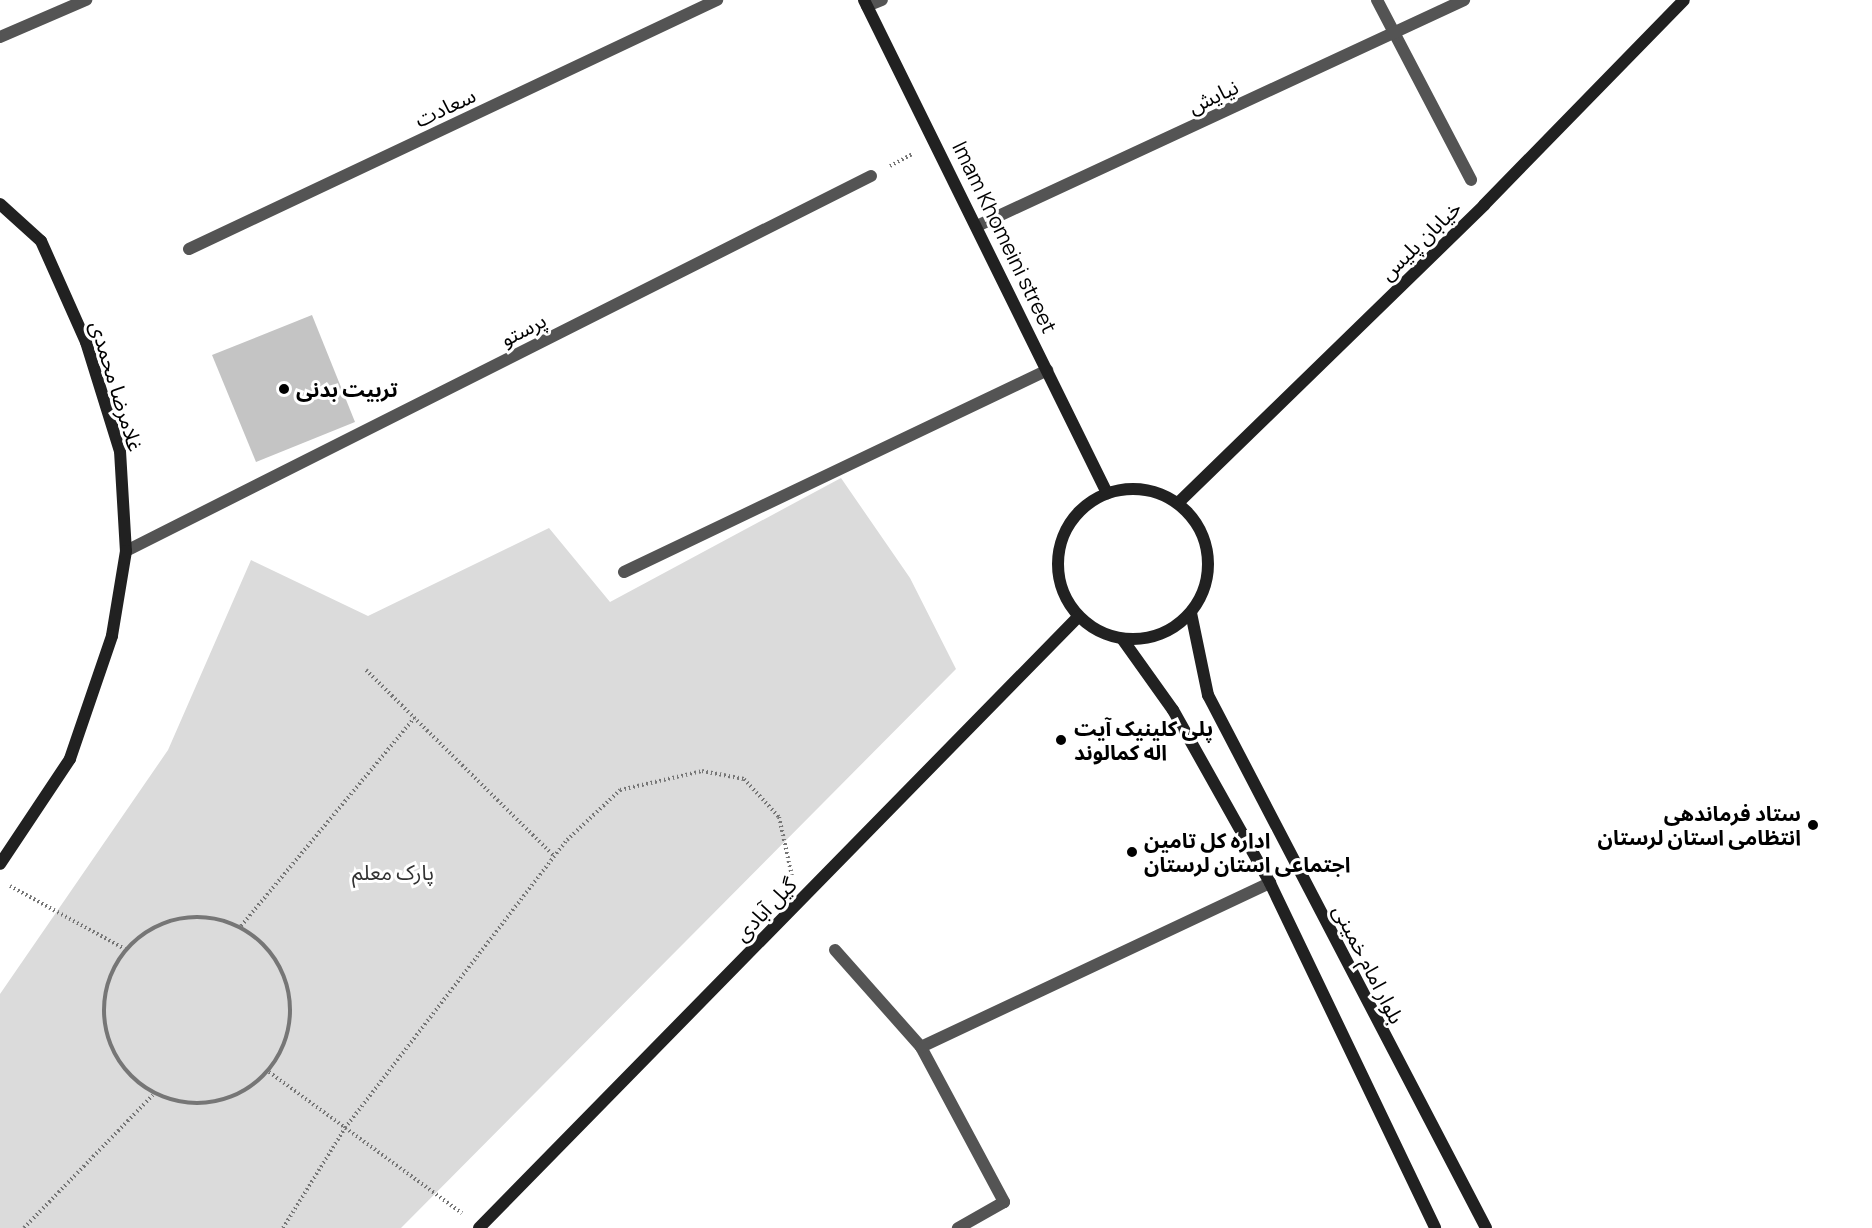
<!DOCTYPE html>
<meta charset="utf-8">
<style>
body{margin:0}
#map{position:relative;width:1872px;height:1228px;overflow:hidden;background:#fff;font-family:Manrope,"Noto Sans Arabic",sans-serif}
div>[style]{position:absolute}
.green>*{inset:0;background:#dbdbdb}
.building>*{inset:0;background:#c4c4c4}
.path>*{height:4px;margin-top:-2px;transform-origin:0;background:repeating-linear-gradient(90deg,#767676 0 1.5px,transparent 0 4.5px)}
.path>.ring{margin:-2px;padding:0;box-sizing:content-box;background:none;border:4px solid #767676;border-radius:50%}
.street>*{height:12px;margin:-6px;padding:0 6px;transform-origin:6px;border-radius:6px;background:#545454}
.secondary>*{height:12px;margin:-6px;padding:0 6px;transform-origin:6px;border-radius:6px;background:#212121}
.secondary>.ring{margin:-6px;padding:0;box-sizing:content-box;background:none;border:12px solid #212121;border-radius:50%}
.dots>*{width:16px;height:16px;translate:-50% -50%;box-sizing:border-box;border:3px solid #fff;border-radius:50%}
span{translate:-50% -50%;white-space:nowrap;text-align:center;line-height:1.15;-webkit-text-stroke:6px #fff;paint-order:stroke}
.street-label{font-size:21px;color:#000}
.poi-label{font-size:21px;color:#000;font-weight:700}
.left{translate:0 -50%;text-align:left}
.right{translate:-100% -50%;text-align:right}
.park-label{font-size:21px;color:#323232}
</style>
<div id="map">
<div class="green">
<i style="clip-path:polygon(841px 478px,910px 578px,956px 669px,401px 1228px,0 1228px,0 994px,168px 750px,251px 560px,368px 616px,549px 528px,610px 602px)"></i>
</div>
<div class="building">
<i style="clip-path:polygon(312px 315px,355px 422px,256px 462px,212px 355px)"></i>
</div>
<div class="path">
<i style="left:890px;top:166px;width:26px;rotate:-28deg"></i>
<i style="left:366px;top:670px;width:264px;rotate:44.7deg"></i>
<i style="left:10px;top:886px;width:131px;rotate:28.7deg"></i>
<i class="ring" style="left:104px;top:917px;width:182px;height:182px"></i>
<i style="left:241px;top:926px;width:271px;rotate:-50.2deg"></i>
<i style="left:269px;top:1072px;width:239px;rotate:36.2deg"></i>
<i style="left:24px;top:1228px;width:185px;rotate:-45.9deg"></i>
<i style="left:283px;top:1228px;width:118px;rotate:-58.2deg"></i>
<i style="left:345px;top:1128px;width:364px;rotate:-52.4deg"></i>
<i style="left:567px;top:840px;width:73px;rotate:-43.3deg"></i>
<i style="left:620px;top:790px;width:84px;rotate:-13deg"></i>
<i style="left:702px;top:771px;width:43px;rotate:10.8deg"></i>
<i style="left:744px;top:779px;width:52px;rotate:47.4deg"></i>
<i style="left:779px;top:817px;width:60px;rotate:77.6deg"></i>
</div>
<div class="street">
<i style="left:1377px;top:0;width:203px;rotate:62.4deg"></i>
<i style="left:867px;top:6px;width:16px;rotate:-22deg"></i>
<i style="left:0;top:37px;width:94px;rotate:-23.3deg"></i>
<i style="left:977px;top:226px;width:537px;rotate:-24.89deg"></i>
<i style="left:189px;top:249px;width:584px;rotate:-25.25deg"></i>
<i style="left:126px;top:551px;width:834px;rotate:-26.72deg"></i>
<i style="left:624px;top:572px;width:469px;rotate:-25.5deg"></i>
<i style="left:835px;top:950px;width:130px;rotate:48.4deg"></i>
<i style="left:921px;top:1047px;width:176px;rotate:61.8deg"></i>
<i style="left:1004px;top:1202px;width:53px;rotate:150.5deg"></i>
<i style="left:921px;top:1047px;width:386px;rotate:-25.2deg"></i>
</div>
<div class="secondary">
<i style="left:864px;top:0;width:550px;rotate:63.76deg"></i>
<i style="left:0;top:204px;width:55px;rotate:42.1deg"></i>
<i style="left:41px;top:241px;width:111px;rotate:66deg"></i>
<i style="left:86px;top:342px;width:114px;rotate:72.7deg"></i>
<i style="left:120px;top:451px;width:100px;rotate:86.6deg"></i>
<i style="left:126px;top:551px;width:86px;rotate:99.4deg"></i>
<i style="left:112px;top:636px;width:130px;rotate:108.9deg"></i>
<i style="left:70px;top:759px;width:126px;rotate:123.7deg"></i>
<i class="ring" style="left:1058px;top:489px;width:138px;height:138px"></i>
<i style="left:1178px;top:503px;width:427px;rotate:-44.2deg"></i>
<i style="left:1484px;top:205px;width:286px;rotate:-45.7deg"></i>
<i style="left:1191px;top:613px;width:84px;rotate:78.3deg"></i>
<i style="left:1208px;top:695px;width:601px;rotate:62.45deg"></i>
<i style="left:1123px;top:640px;width:86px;rotate:54.5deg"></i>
<i style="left:1173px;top:710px;width:198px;rotate:60.7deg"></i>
<i style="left:1270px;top:883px;width:382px;rotate:64.4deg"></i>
<i style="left:479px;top:1228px;width:856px;rotate:-45.57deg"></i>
</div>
<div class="dots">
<i style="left:284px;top:389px;background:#000"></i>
<i style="left:1061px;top:740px;background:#000"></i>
<i style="left:1813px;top:825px;background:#000"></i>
<i style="left:1132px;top:852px;background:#000"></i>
</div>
<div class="street-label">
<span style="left:1213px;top:96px;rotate:-25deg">نیایش</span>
<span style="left:445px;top:107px;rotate:-25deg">سعادت</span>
<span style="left:1005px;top:237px;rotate:64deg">Imam Khomeini street</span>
<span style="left:1420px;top:240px;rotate:-44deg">خیابان پلیس</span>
<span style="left:523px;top:329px;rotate:-27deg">پرستو</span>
<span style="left:117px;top:386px;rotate:73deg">غلامرضا محمدی</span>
<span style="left:765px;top:909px;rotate:-46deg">گیل آبادی</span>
<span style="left:1369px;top:964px;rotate:63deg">بلوار امام خمینی</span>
</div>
<div class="poi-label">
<span class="left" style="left:296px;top:389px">تربیت بدنی</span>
<span class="left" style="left:1074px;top:740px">پلی کلینیک آیت<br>اله کمالوند</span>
<span class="right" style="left:1801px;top:825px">ستاد فرماندهی<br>انتظامی استان لرستان</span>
<span class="left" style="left:1144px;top:852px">اداره کل تامین<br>اجتماعی استان لرستان</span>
</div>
<div class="park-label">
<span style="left:393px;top:872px">پارک معلم</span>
</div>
</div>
